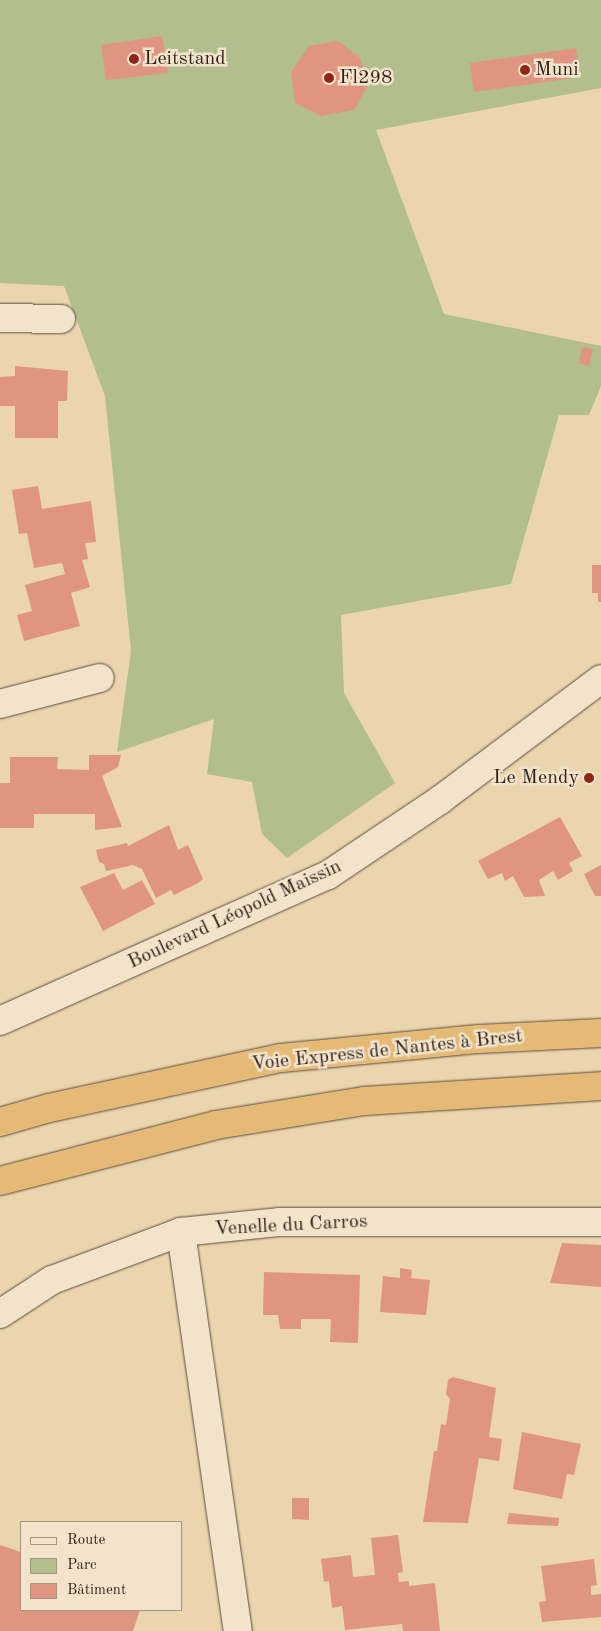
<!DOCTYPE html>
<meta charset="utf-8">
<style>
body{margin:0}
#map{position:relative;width:601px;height:1631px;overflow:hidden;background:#ead5ae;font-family:"Old Standard TT",serif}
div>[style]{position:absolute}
.green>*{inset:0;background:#b2be8e}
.building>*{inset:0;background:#e09482}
.roads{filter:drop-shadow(0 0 1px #5e4c3e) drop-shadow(0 0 1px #5e4c3e)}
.minor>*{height:28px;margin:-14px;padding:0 14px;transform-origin:14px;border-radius:14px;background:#f1e4ca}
.highway>*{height:28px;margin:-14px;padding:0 14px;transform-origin:14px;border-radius:14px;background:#e5ba77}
.dots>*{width:14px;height:14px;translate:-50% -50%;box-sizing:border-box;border:2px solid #f1e4ca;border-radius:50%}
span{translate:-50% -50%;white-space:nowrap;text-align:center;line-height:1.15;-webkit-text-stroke:5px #f1e4ca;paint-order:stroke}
.poi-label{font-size:20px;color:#301f19}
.left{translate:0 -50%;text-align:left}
.right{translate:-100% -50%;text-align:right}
.street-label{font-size:20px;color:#301f19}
.legend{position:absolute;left:20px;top:1521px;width:162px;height:90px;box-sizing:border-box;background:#f1e4ca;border:1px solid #a49583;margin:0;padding:6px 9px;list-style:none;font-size:15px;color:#301f19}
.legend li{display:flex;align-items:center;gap:10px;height:25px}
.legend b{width:25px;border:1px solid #a49583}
</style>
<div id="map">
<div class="green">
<i style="clip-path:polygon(0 0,601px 0,601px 88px,376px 130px,444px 314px,601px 346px,601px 386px,589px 415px,559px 415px,511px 584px,341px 615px,344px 693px,395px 783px,287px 858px,262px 834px,252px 782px,207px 774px,214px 719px,117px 752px,131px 651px,105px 396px,64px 286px,0 283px)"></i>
</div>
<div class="building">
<i style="clip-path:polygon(162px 36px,168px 73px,106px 80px,101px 45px)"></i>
<i style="clip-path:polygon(338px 41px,360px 58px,368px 85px,354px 110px,321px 116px,295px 103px,291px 72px,309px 46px)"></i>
<i style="clip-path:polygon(576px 48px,580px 77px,474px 92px,470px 63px)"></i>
<i style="clip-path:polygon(582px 347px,593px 349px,589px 366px,579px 363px)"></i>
<i style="clip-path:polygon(15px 366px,68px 371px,67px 401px,58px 401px,58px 438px,15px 438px,15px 406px,0 406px,0 377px,15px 376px)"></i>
<i style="clip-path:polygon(38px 486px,42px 509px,91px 501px,96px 542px,85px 543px,88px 559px,82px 560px,90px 587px,71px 593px,80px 626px,24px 641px,17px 615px,32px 611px,25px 585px,65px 574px,62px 563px,34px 568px,27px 533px,19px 534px,12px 490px)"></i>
<i style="clip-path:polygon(592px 565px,601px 565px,601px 602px,598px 602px,598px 593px,592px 593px)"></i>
<i style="clip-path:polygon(89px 755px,121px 755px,118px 767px,102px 776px,122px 827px,95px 830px,95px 814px,34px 814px,34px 828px,0 828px,0 783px,10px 783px,10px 757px,58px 757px,57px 769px,89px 770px)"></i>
<i style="clip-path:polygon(560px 817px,582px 856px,569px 863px,573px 871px,558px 880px,553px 871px,539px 880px,545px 896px,524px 897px,513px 876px,505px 881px,502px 873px,488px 879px,478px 861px)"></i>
<i style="clip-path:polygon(169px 825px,178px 850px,188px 845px,203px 879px,198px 883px,174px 895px,171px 890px,156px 898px,142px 869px,133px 865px,106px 871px,104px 864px,99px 862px,96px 850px,127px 843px,128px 846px)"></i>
<i style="clip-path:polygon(601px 865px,601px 896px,595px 896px,584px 874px)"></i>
<i style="clip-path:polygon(114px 873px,123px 890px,142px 880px,155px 904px,103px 931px,80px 887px)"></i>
<i style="clip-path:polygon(562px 1243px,601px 1245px,601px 1287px,550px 1283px)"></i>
<i style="clip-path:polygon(400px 1268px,412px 1270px,411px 1278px,430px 1280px,426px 1315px,380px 1312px,383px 1276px,400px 1278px)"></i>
<i style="clip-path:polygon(264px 1272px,360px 1275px,358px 1343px,330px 1342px,331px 1319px,301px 1319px,301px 1329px,280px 1329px,278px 1315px,263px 1315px)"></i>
<i style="clip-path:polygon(453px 1377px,496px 1388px,489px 1437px,502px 1439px,499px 1461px,479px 1458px,468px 1523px,423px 1522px,434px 1451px,437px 1451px,441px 1424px,446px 1425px,450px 1399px,446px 1394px,448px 1380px)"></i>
<i style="clip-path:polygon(522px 1432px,581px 1444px,574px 1475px,567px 1474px,562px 1499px,513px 1489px)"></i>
<i style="clip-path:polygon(292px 1498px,309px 1498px,309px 1520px,292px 1519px)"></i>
<i style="clip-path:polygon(509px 1513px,559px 1518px,558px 1526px,507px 1524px)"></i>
<i style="clip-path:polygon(398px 1535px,403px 1572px,398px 1573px,399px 1582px,409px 1581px,409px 1586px,435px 1583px,440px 1631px,403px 1631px,402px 1624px,345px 1630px,342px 1606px,332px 1608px,329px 1581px,324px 1582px,321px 1559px,351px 1555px,353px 1577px,375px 1575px,371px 1538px)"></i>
<i style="clip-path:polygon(0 1545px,21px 1552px,21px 1610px,140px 1610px,133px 1631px,0 1631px)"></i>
<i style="clip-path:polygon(594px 1559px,597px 1585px,591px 1586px,591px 1595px,601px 1594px,601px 1617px,542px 1622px,539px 1602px,546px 1601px,541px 1566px)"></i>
</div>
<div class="roads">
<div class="minor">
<i style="left:0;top:318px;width:61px;rotate:0.9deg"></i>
<i style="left:0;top:704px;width:103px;rotate:-14.6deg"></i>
<i style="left:0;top:1021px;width:359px;rotate:-24deg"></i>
<i style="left:328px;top:875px;width:135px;rotate:-33.8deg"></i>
<i style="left:440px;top:800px;width:201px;rotate:-36.9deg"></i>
<i style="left:181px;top:1232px;width:403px;rotate:81.9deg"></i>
<i style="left:0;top:1314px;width:62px;rotate:-33.2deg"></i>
<i style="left:52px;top:1280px;width:138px;rotate:-20.4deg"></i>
<i style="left:181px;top:1232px;width:100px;rotate:-5.8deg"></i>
<i style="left:280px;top:1222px;width:321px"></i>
</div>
<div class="highway">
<i style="left:0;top:1122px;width:51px;rotate:-15.9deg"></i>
<i style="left:49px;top:1108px;width:237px;rotate:-12.2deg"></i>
<i style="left:281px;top:1058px;width:199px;rotate:-5.5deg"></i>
<i style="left:479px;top:1039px;width:122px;rotate:-2.8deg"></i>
<i style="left:0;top:1181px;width:223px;rotate:-14.5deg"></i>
<i style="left:216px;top:1125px;width:150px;rotate:-9.2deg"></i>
<i style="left:364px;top:1101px;width:237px;rotate:-3.6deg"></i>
</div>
</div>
<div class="dots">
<i style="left:134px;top:59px;background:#8f2418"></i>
<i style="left:525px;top:70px;background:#8f2418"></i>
<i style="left:329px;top:78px;background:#8f2418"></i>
<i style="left:589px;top:778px;background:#8f2418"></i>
</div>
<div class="poi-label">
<span class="left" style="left:144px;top:59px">Leitstand</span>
<span class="left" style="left:535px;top:70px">Muni</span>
<span class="left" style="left:339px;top:78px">Fl298</span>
<span class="right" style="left:579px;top:778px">Le Mendy</span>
</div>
<div class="street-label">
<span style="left:235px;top:915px;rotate:-25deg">Boulevard Léopold Maissin</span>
<span style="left:387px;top:1051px;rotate:-6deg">Voie Express de Nantes à Brest</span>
<span style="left:291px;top:1226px;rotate:-3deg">Venelle du Carros</span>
</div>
<ul class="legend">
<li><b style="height:6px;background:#f1e4ca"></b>Route</li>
<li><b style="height:14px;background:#b2be8e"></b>Parc</li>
<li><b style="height:14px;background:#e09482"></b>Bâtiment</li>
</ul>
</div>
